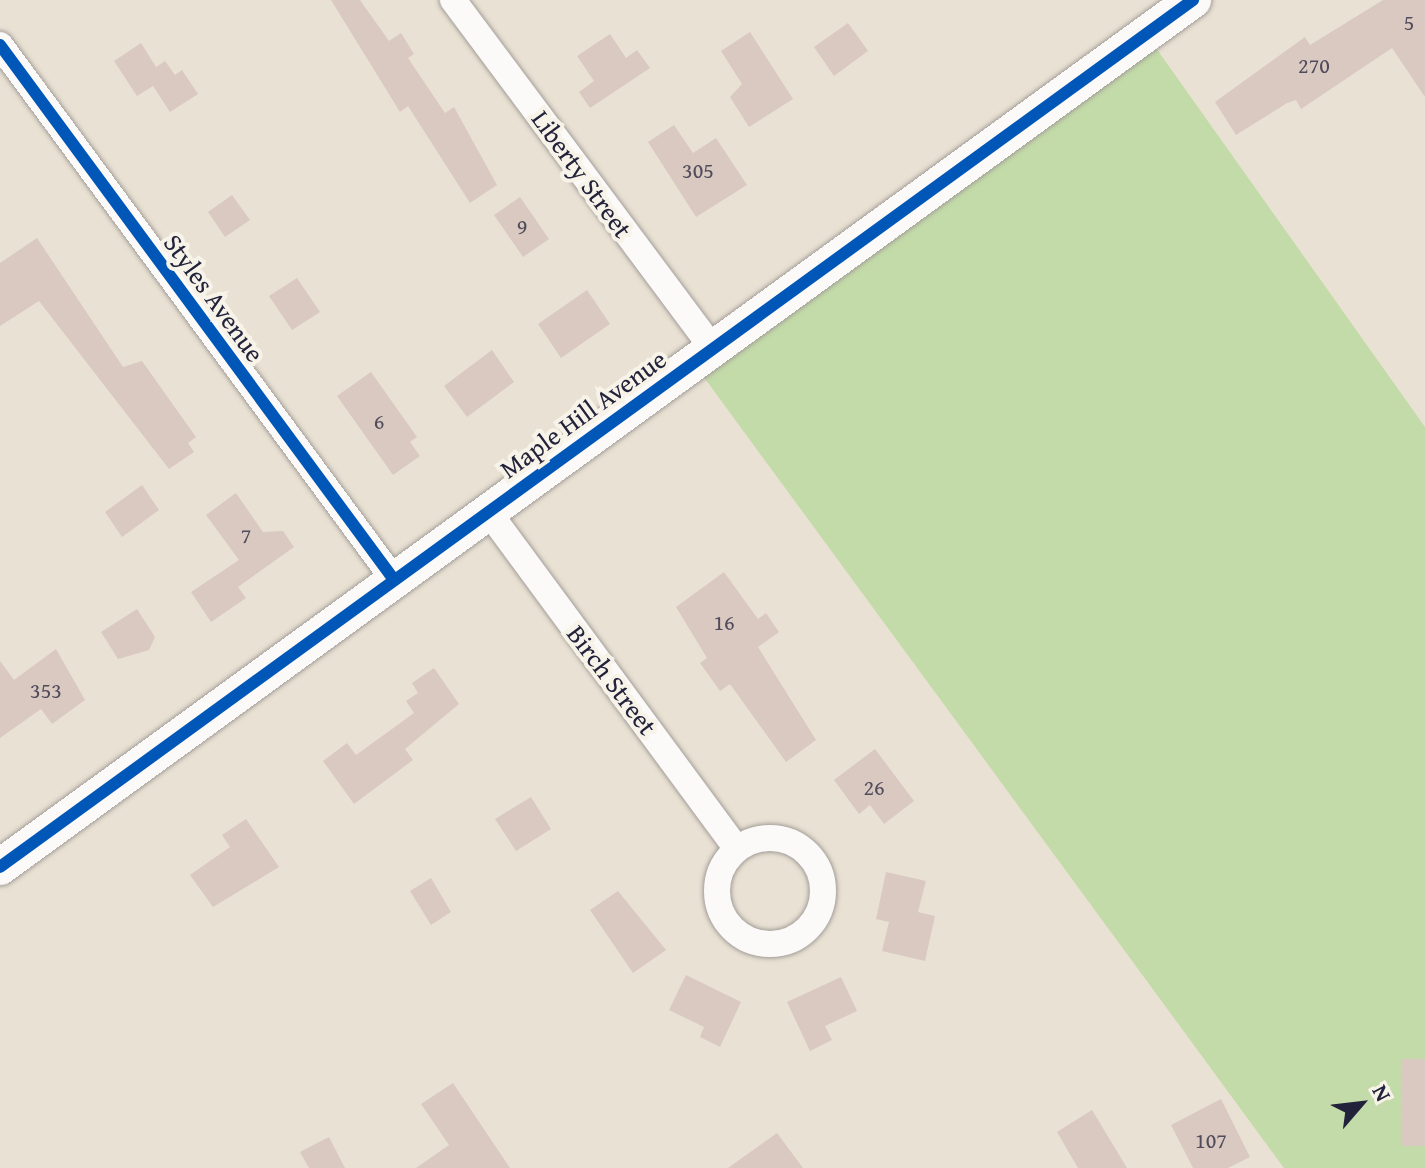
<!DOCTYPE html>
<style>
body{margin:0}
#map{position:relative;width:1425px;height:1168px;overflow:hidden;background:#e9e1d3;font-family:"Gentium Book Plus",serif}
div>[style]{position:absolute}
.green>*{inset:0;background:#c3dba8}
.building>*{inset:0;background:#dac9c1}
.roads{filter:drop-shadow(0 0 2px #a39e9a) drop-shadow(0 0 2px #a39e9a)}
.street>*{height:26px;margin:-13px;padding:0 13px;transform-origin:13px;border-radius:13px;background:#fcfaf8}
.street>.ring{margin:-13px;padding:0;box-sizing:content-box;background:none;border:26px solid #fcfaf8;border-radius:50%}
.secondary>*{height:36px;margin:-18px;padding:0 18px;transform-origin:18px;border-radius:18px;background:#fcfaf8}
.cycleway>*{height:12px;margin:-6px;padding:0 6px;transform-origin:6px;border-radius:6px;background:#0057b8}
span{translate:-50% -50%;white-space:nowrap;text-align:center;line-height:1.15;-webkit-text-stroke:8px #f7f3e8;paint-order:stroke}
.number-label{font-size:22px;color:#504c5c}
.number-label span{-webkit-text-stroke-width:0}
.street-label{font-size:26px;color:#22223b}
.north{position:absolute;left:1321px;top:1064px;width:80px;height:80px;-webkit-text-stroke:6px #f7f3e8;paint-order:stroke;rotate:62deg;font-size:22px;font-weight:700;line-height:32px;text-align:center;color:#22223b}
.north::after{content:'';display:block;margin:auto;width:28px;height:36px;background:#22223b;clip-path:polygon(50% 0,100% 100%,50% 72%,0 100%)}
</style>
<div id="map">
<div class="green">
<i style="clip-path:polygon(1151px 41px,1425px 427px,1425px 1168px,1284px 1168px,692px 361px)"></i>
</div>
<div class="building">
<i style="clip-path:polygon(331px 0,360px 0,389px 41px,401px 33px,414px 54px,408px 58px,445px 113px,454px 107px,497px 185px,470px 203px,408px 106px,400px 112px)"></i>
<i style="clip-path:polygon(1383px 0,1425px 0,1425px 97px,1392px 48px,1301px 109px,1296px 100px,1287px 103px,1236px 135px,1215px 102px,1305px 37px,1310px 45px)"></i>
<i style="clip-path:polygon(848px 23px,868px 51px,834px 76px,814px 47px)"></i>
<i style="clip-path:polygon(750px 32px,793px 99px,749px 127px,730px 97px,742px 84px,721px 51px)"></i>
<i style="clip-path:polygon(610px 34px,626px 58px,637px 50px,650px 68px,590px 108px,579px 92px,594px 81px,577px 56px)"></i>
<i style="clip-path:polygon(141px 43px,156px 67px,165px 61px,175px 75px,182px 70px,198px 94px,170px 112px,153px 86px,137px 96px,114px 61px)"></i>
<i style="clip-path:polygon(674px 125px,693px 153px,716px 138px,747px 185px,696px 217px,648px 142px)"></i>
<i style="clip-path:polygon(232px 195px,250px 220px,225px 237px,208px 212px)"></i>
<i style="clip-path:polygon(520px 197px,549px 239px,523px 257px,494px 215px)"></i>
<i style="clip-path:polygon(37px 238px,123px 367px,142px 361px,196px 437px,188px 443px,194px 452px,169px 469px,39px 301px,0 326px,0 263px)"></i>
<i style="clip-path:polygon(297px 278px,320px 312px,292px 330px,269px 296px)"></i>
<i style="clip-path:polygon(587px 290px,610px 324px,561px 358px,538px 324px)"></i>
<i style="clip-path:polygon(492px 350px,514px 382px,467px 417px,444px 386px)"></i>
<i style="clip-path:polygon(371px 372px,417px 437px,410px 442px,420px 456px,393px 475px,337px 396px)"></i>
<i style="clip-path:polygon(142px 485px,159px 510px,122px 537px,105px 512px)"></i>
<i style="clip-path:polygon(236px 493px,263px 532px,283px 531px,294px 547px,238px 587px,246px 598px,211px 622px,191px 592px,239px 560px,206px 515px)"></i>
<i style="clip-path:polygon(724px 572px,758px 619px,766px 613px,779px 632px,758px 647px,816px 740px,786px 762px,730px 684px,720px 691px,700px 663px,707px 658px,676px 607px)"></i>
<i style="clip-path:polygon(137px 609px,155px 637px,149px 650px,118px 659px,101px 632px)"></i>
<i style="clip-path:polygon(56px 649px,85px 700px,52px 724px,41px 709px,0 738px,0 661px,14px 680px)"></i>
<i style="clip-path:polygon(434px 668px,459px 704px,405px 749px,413px 760px,354px 804px,323px 761px,347px 743px,356px 755px,414px 713px,406px 701px,418px 693px,412px 683px)"></i>
<i style="clip-path:polygon(875px 749px,914px 801px,884px 824px,870px 805px,859px 814px,834px 780px)"></i>
<i style="clip-path:polygon(531px 797px,551px 829px,516px 851px,495px 819px)"></i>
<i style="clip-path:polygon(246px 819px,279px 867px,213px 907px,190px 875px,230px 847px,222px 835px)"></i>
<i style="clip-path:polygon(886px 872px,926px 881px,918px 912px,935px 916px,925px 961px,882px 951px,889px 922px,876px 919px)"></i>
<i style="clip-path:polygon(431px 878px,451px 912px,431px 925px,410px 891px)"></i>
<i style="clip-path:polygon(618px 891px,666px 950px,633px 973px,590px 910px)"></i>
<i style="clip-path:polygon(686px 975px,741px 1002px,720px 1047px,700px 1037px,704px 1027px,669px 1010px)"></i>
<i style="clip-path:polygon(841px 977px,857px 1011px,825px 1026px,832px 1040px,810px 1051px,787px 1002px)"></i>
<i style="clip-path:polygon(1402px 1059px,1425px 1059px,1425px 1146px,1401px 1146px)"></i>
<i style="clip-path:polygon(453px 1083px,510px 1168px,416px 1168px,449px 1145px,421px 1104px)"></i>
<i style="clip-path:polygon(1221px 1099px,1250px 1157px,1228px 1168px,1193px 1168px,1171px 1125px)"></i>
<i style="clip-path:polygon(1092px 1110px,1127px 1168px,1078px 1168px,1057px 1132px)"></i>
<i style="clip-path:polygon(777px 1133px,803px 1168px,728px 1168px)"></i>
<i style="clip-path:polygon(329px 1137px,345px 1168px,309px 1168px,300px 1152px)"></i>
</div>
<div class="roads">
<div class="street">
<i style="left:453px;top:0;width:434px;rotate:53.3deg"></i>
<i style="left:0;top:45px;width:661px;rotate:53.62deg"></i>
<i style="left:487px;top:510px;width:421px;rotate:53.6deg"></i>
<i class="ring" style="left:717px;top:838px;width:80px;height:80px"></i>
</div>
<div class="secondary">
<i style="left:0;top:867px;width:1475px;rotate:-36.01deg"></i>
</div>
</div>
<div class="cycleway">
<i style="left:0;top:45px;width:661px;rotate:53.62deg"></i>
<i style="left:0;top:867px;width:1475px;rotate:-36.01deg"></i>
</div>
<div class="number-label">
<span style="left:1409px;top:23px">5</span>
<span style="left:1314px;top:66px">270</span>
<span style="left:698px;top:171px">305</span>
<span style="left:522px;top:227px">9</span>
<span style="left:379px;top:422px">6</span>
<span style="left:246px;top:536px">7</span>
<span style="left:724px;top:623px">16</span>
<span style="left:46px;top:691px">353</span>
<span style="left:874px;top:788px">26</span>
<span style="left:1211px;top:1141px">107</span>
</div>
<div class="street-label">
<span style="left:582px;top:174px;rotate:54deg">Liberty Street</span>
<span style="left:214px;top:298px;rotate:54deg">Styles Avenue</span>
<span style="left:583px;top:414px;rotate:-36deg">Maple Hill Avenue</span>
<span style="left:612px;top:680px;rotate:53deg">Birch Street</span>
</div>
<div class="north">N</div>
</div>
